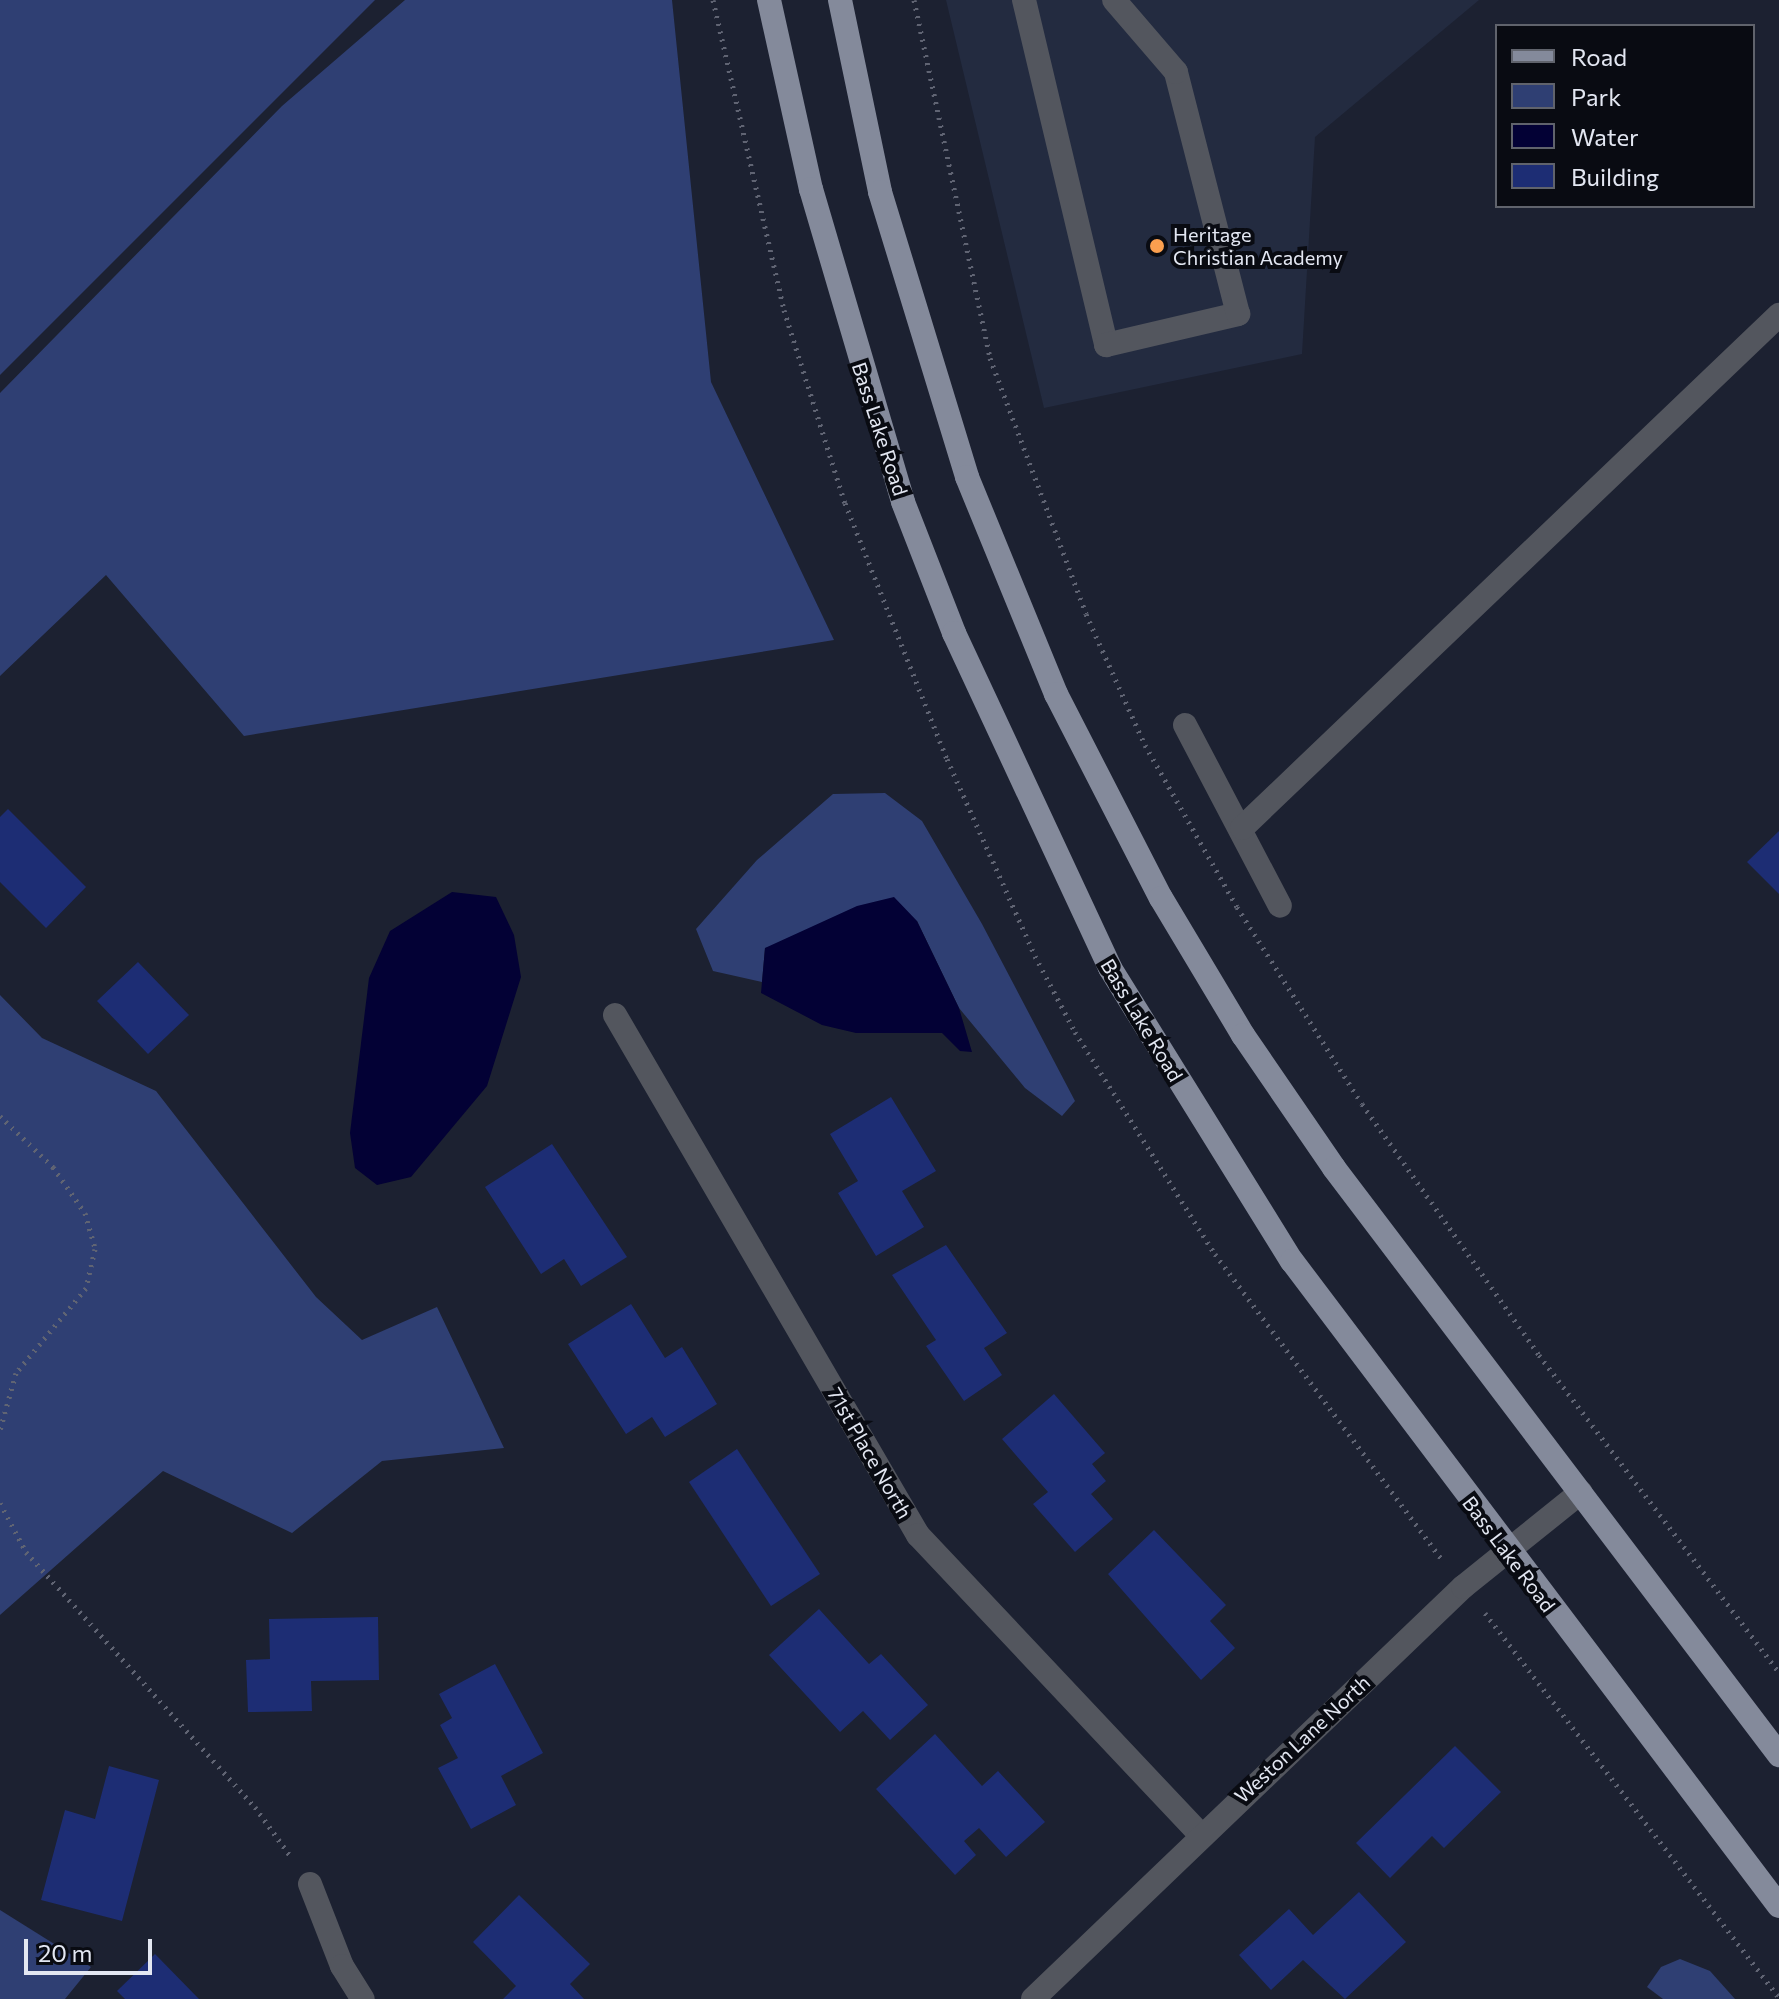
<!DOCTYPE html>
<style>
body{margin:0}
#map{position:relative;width:1779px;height:1999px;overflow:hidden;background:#1c2131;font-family:Commissioner,sans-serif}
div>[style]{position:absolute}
.built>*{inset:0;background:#232b40}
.green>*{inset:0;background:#2f3f73}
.water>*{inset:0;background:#030135}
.building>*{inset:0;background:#1d2d74}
.path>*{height:5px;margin-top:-2.5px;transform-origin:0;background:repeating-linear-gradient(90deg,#606473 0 2px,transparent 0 8px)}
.minor>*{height:24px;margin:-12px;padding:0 12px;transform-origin:12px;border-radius:12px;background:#53565e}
.major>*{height:24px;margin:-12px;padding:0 12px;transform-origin:12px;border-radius:12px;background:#848a9b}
.dots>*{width:22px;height:22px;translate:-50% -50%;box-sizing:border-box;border:4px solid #090b12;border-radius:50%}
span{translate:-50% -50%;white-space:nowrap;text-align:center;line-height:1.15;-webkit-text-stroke:8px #090b12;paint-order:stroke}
.poi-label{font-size:20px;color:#e3e7f2}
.left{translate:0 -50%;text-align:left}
.street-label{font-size:20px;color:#e3e7f2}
.legend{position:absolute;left:1495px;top:24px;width:260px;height:184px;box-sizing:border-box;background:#090b12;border:2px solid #60636c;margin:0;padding:10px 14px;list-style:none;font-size:24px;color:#e3e7f2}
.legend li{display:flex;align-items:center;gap:16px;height:40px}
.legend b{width:40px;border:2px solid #60636c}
.scale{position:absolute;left:24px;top:1939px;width:128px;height:36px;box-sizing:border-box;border:4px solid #e3e7f2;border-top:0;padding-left:10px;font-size:24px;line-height:28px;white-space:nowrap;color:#e3e7f2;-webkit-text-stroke:6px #090b12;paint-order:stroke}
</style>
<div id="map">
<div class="built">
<i style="clip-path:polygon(946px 0,1479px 0,1315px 137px,1302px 354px,1044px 408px)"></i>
</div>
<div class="green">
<i style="clip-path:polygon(0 0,375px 0,0 375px)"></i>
<i style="clip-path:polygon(405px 0,672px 0,711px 382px,834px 640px,244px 736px,106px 575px,0 676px,0 393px,282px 106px)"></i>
<i style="clip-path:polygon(885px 793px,922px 821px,982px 924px,1075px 1101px,1062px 1116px,1025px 1088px,959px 1008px,917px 921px,765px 948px,762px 982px,713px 971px,696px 929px,757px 860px,833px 794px)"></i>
<i style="clip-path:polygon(0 995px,42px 1038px,156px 1091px,316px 1297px,362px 1340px,437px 1307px,504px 1448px,382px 1461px,292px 1533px,163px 1471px,0 1615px)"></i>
<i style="clip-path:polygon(0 1910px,91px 1967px,65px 1999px,0 1999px)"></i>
<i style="clip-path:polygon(1680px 1959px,1710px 1971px,1735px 1999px,1663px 1999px,1647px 1987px,1661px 1967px)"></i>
</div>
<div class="water">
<i style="clip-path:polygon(452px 892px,496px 897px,514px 935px,521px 977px,487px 1086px,411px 1177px,377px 1185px,355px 1168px,350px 1133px,369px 978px,390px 931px)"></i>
<i style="clip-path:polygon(894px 897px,917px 921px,959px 1008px,972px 1052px,960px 1051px,942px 1033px,856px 1033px,822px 1025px,761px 993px,765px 948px,857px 906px)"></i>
</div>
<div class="building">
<i style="clip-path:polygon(8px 809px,86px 887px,46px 928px,0 882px,0 817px)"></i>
<i style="clip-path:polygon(1779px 831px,1779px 894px,1747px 862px)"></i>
<i style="clip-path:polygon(138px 962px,189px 1015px,148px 1054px,97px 1001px)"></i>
<i style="clip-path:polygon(891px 1097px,936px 1171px,902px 1191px,924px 1227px,876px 1256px,838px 1193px,858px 1181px,830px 1134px)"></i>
<i style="clip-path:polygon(552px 1144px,627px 1257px,581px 1286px,564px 1259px,541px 1274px,485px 1187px)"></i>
<i style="clip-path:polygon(946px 1245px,1007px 1333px,984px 1348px,1002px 1375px,964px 1401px,926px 1346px,936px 1340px,892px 1275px)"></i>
<i style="clip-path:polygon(631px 1304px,665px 1358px,682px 1347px,717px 1404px,665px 1437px,652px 1417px,626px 1434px,568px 1344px)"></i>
<i style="clip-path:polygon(1054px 1394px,1105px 1453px,1092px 1464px,1106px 1481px,1091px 1494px,1113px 1519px,1075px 1552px,1033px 1504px,1048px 1492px,1002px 1439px)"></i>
<i style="clip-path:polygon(737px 1449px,820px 1574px,771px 1606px,689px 1482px)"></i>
<i style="clip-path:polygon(1154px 1530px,1226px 1605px,1210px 1621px,1235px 1648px,1201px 1680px,1108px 1574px)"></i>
<i style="clip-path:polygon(819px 1609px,869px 1664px,881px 1654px,928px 1705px,890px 1740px,863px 1711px,840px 1732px,769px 1655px)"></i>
<i style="clip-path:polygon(378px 1617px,379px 1680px,311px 1681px,312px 1711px,248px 1712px,246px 1660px,270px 1659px,269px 1619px)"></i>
<i style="clip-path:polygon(495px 1664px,543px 1753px,501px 1776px,516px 1805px,471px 1829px,438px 1768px,458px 1758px,440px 1725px,452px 1718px,439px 1694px)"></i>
<i style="clip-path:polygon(935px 1734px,982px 1786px,998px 1771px,1045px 1822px,1006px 1857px,979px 1828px,964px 1841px,976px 1855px,955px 1875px,876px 1789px)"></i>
<i style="clip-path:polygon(1455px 1746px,1501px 1792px,1444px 1848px,1432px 1836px,1390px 1878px,1356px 1843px)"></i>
<i style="clip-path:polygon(109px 1766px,159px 1780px,122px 1921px,41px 1900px,65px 1810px,95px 1819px)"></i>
<i style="clip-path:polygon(1359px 1892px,1406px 1942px,1345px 1999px,1303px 1960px,1271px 1990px,1239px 1955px,1289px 1909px,1313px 1935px)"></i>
<i style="clip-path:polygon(519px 1895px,590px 1964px,570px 1984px,584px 1999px,503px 1999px,516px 1986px,473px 1942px)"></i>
<i style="clip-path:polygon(155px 1954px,199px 1999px,125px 1999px,117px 1991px)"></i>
</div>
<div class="path">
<i style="left:713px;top:0;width:318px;rotate:77.1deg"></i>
<i style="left:784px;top:310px;width:202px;rotate:72.5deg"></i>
<i style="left:845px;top:503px;width:276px;rotate:68.3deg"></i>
<i style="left:947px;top:759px;width:216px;rotate:65.9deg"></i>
<i style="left:1035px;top:956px;width:86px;rotate:62.2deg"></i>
<i style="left:1075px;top:1032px;width:262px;rotate:57.8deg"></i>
<i style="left:1215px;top:1254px;width:382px;rotate:53.4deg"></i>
<i style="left:914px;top:0;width:366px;rotate:78deg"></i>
<i style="left:990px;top:358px;width:273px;rotate:69.4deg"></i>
<i style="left:1086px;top:614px;width:144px;rotate:65.8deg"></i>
<i style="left:1145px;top:745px;width:186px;rotate:60.4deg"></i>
<i style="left:1237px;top:907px;width:233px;rotate:57.6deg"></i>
<i style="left:1362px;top:1104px;width:307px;rotate:54.8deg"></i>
<i style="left:1539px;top:1355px;width:398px;rotate:52.9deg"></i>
<i style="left:0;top:1116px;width:74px;rotate:43.9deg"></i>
<i style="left:53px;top:1167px;width:56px;rotate:55.2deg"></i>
<i style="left:85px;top:1213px;width:37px;rotate:74deg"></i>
<i style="left:95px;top:1249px;width:40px;rotate:103deg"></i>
<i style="left:86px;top:1288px;width:110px;rotate:129.5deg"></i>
<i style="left:16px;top:1373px;width:59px;rotate:105.7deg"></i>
<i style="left:0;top:1503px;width:55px;rotate:62deg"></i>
<i style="left:26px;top:1552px;width:343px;rotate:48.1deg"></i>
<i style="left:255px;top:1807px;width:62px;rotate:54.2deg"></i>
<i style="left:1485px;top:1613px;width:484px;rotate:52.6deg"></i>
</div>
<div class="minor">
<i style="left:1024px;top:0;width:355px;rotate:76.6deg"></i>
<i style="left:1106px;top:345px;width:136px;rotate:-13.2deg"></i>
<i style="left:1238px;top:314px;width:250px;rotate:-104.4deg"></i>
<i style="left:1176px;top:72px;width:95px;rotate:-130.7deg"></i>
<i style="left:1185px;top:725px;width:204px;rotate:62.3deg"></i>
<i style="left:1242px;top:828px;width:743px;rotate:-43.69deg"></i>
<i style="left:615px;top:1015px;width:602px;rotate:59.77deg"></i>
<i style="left:918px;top:1535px;width:412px;rotate:46.7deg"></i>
<i style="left:310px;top:1884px;width:88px;rotate:68.7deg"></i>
<i style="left:342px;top:1966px;width:39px;rotate:58deg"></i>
<i style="left:1033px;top:1999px;width:596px;rotate:-43.78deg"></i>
<i style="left:1463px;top:1587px;width:151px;rotate:-38.8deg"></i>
</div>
<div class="major">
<i style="left:769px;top:0;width:194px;rotate:77.5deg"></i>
<i style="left:811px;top:189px;width:326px;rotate:73.6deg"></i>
<i style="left:903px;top:502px;width:141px;rotate:68.7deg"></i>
<i style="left:954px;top:633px;width:370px;rotate:65deg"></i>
<i style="left:1110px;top:968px;width:345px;rotate:58.2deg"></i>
<i style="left:1292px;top:1261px;width:808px;rotate:52.95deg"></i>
<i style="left:840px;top:0;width:196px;rotate:78.2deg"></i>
<i style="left:880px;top:192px;width:298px;rotate:73deg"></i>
<i style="left:967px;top:477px;width:235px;rotate:67.7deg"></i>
<i style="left:1056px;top:694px;width:229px;rotate:62.8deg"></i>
<i style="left:1161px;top:898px;width:160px;rotate:59.1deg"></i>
<i style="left:1243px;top:1035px;width:161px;rotate:55.6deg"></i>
<i style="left:1334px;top:1168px;width:737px;rotate:52.83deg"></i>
</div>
<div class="dots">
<i style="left:1157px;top:246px;background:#fa9f4f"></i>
</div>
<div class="poi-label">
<span class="left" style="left:1173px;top:246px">Heritage<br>Christian Academy</span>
</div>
<div class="street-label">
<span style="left:880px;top:429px;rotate:72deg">Bass Lake Road</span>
<span style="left:1142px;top:1020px;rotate:59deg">Bass Lake Road</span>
<span style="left:870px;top:1453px;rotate:60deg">71st Place North</span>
<span style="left:1509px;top:1554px;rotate:53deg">Bass Lake Road</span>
<span style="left:1302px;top:1739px;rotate:-43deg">Weston Lane North</span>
</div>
<ul class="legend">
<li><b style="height:10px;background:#848a9b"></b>Road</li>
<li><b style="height:22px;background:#2f3f73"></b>Park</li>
<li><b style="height:22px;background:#030135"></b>Water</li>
<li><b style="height:22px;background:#1d2d74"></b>Building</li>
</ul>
<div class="scale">20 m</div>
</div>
